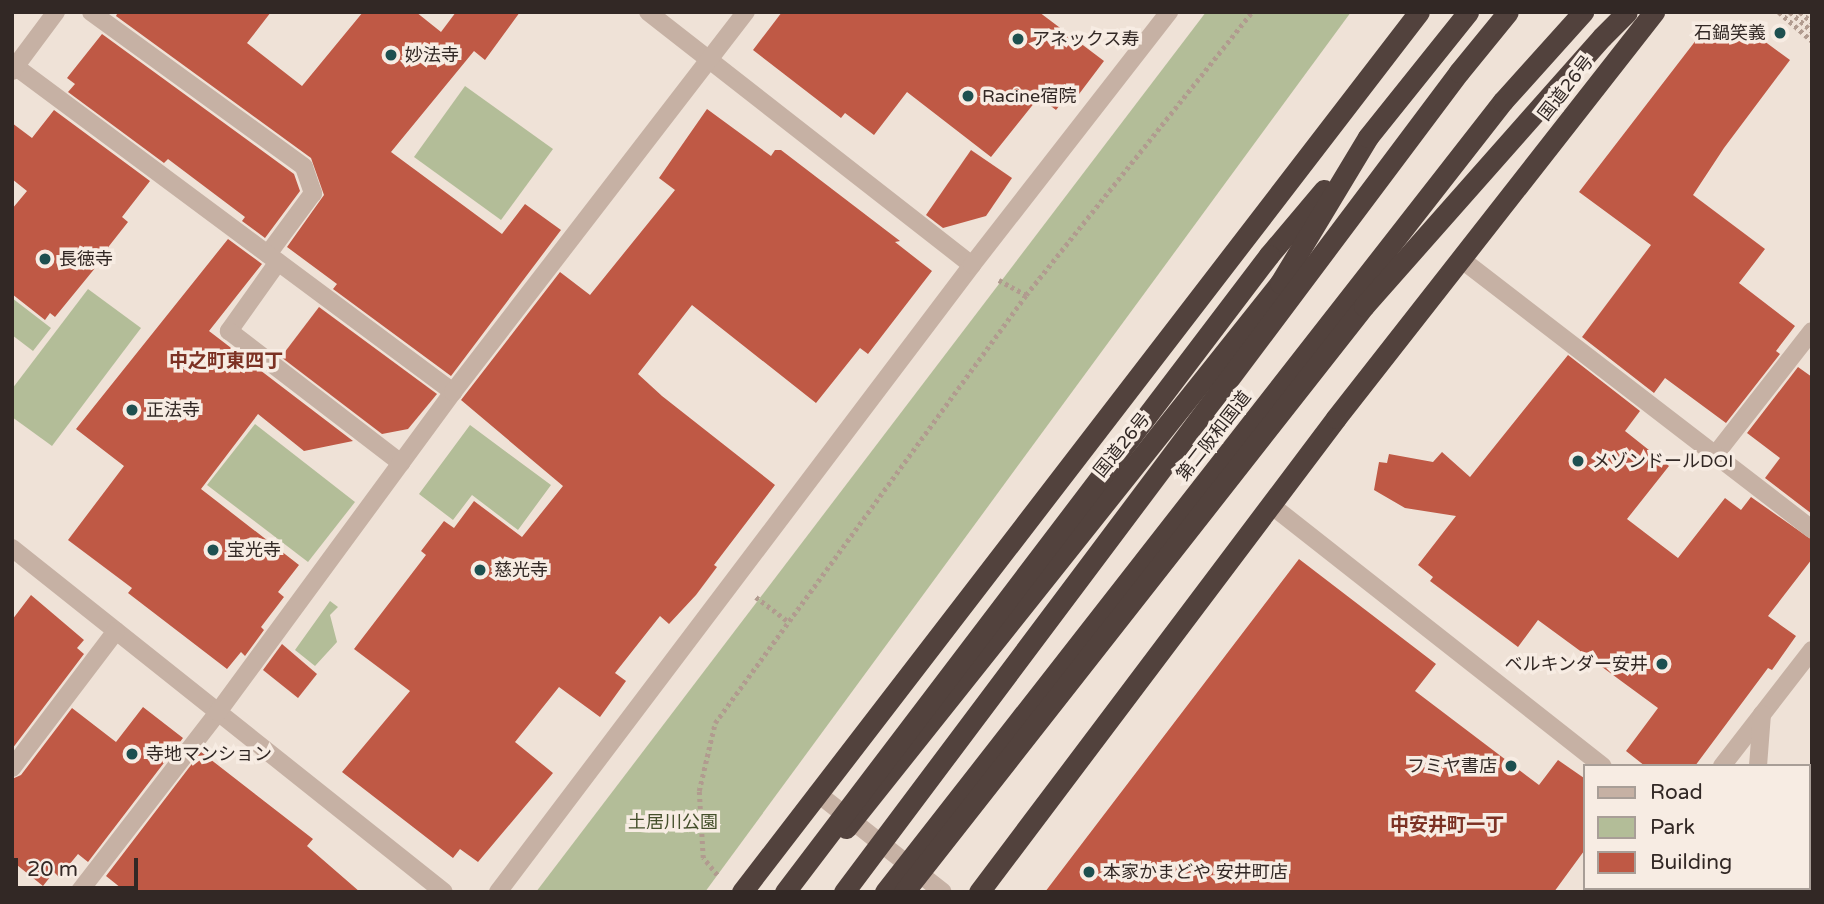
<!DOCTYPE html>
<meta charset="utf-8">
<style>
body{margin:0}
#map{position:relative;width:1824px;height:904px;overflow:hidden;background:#efe2d7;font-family:"Varela Round","Noto Sans JP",sans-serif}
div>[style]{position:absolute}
.green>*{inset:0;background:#b3bd98}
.building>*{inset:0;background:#bf5945}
.path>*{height:4.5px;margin-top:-2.25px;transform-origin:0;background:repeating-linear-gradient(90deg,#b19b8f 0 3.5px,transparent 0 7px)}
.lane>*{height:18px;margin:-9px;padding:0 9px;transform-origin:9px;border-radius:9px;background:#c6b1a4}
.street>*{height:18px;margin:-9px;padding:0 9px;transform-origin:9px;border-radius:9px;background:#c6b1a4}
.highway>*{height:21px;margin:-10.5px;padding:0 10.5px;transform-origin:10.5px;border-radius:10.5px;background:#52423d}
.highway-bridge>*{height:21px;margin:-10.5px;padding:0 10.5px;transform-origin:10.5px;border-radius:10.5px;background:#52423d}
.dots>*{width:19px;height:19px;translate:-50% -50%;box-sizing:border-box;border:4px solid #f7ece3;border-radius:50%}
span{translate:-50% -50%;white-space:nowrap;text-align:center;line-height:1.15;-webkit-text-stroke:7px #f7ece3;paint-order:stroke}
.poi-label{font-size:18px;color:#322825}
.right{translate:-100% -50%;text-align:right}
.left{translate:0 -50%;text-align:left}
.street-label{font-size:18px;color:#322825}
.park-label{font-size:18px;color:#444f2b}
.neighbourhood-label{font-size:19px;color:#7c3123;font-weight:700}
.frame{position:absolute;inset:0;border:14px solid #322825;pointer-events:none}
.legend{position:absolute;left:1583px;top:764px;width:228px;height:126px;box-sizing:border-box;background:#f7ece3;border:2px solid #a89e97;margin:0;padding:9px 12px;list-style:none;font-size:21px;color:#322825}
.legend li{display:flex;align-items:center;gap:14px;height:35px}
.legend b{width:35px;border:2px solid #a89e97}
.scale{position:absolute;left:14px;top:858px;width:124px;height:32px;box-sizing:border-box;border:4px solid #322825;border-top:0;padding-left:9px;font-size:21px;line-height:24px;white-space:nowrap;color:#322825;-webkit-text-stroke:5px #f7ece3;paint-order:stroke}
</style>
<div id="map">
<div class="green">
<i style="clip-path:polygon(1206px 12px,1351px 12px,705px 892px,536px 892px)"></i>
<i style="clip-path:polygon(465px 86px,553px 149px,501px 220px,414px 157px)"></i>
<i style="clip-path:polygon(88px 289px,141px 328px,52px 446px,12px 417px,12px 389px)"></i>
<i style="clip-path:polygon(12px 298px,51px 328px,33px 351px,12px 335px)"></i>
<i style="clip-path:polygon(255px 424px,355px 502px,308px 562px,207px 485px)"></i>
<i style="clip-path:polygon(470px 425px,551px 485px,518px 530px,472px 495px,453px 520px,419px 494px)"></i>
<i style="clip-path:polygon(330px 601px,338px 607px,330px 615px,337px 642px,315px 666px,295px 650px)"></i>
</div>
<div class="building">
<i style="clip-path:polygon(118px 12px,271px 12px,247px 43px,302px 86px,363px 12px,416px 12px,441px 32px,456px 12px,520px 12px,485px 60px,474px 51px,391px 152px,502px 234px,525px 204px,561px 230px,451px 376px,333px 289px,337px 284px,287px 247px,324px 195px,311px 158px,116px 16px)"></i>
<i style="clip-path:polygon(782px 12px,1039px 12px,1104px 61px,1073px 102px,1066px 97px,1056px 110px,1039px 97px,991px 157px,907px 92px,874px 135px,845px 113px,841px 118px,753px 50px)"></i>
<i style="clip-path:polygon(1745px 27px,1790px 60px,1724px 148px,1693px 195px,1765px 249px,1739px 283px,1795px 326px,1776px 351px,1780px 354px,1726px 423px,1665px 378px,1654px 393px,1582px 337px,1651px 245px,1579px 192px,1700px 35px)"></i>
<i style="clip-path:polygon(102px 34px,294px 174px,300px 191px,265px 238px,242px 221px,245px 217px,168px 159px,164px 163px,68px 92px,75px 84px,67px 78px)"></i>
<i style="clip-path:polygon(707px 109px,771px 156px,775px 150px,781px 150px,900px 241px,895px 242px,932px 271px,868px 354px,860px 348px,816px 403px,692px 305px,638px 374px,662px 396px,775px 485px,714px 565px,717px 567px,696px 595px,669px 624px,660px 616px,615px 673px,626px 681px,600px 717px,559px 687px,515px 742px,553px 773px,478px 862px,460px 849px,453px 858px,342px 772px,410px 691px,354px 649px,426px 555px,421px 551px,444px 521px,454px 528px,474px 501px,522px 537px,563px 486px,461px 400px,560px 272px,590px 295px,675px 190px,659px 178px)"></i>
<i style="clip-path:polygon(54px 110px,150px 181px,122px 217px,128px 222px,98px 260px,100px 262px,55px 317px,50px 313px,45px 320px,12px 294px,12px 209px,27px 191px,12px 179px,12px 123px,32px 138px)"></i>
<i style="clip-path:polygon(971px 150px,1012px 178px,986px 216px,943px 228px,926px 215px)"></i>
<i style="clip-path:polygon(228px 239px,262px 264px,209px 331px,353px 441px,304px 451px,258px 414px,201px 489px,299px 565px,278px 592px,284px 597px,261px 627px,264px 630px,245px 656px,241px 652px,227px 669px,128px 593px,132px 588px,68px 540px,124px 466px,76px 429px)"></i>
<i style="clip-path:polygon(319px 307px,437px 394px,408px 429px,382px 434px,281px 357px)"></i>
<i style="clip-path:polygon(1568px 355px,1640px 411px,1625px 431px,1669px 466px,1627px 519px,1678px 558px,1725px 498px,1741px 510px,1751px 497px,1812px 540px,1812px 559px,1768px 616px,1796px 636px,1772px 670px,1768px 668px,1695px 766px,1645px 766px,1626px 751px,1658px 708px,1538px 620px,1518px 647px,1430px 581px,1433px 577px,1418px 565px,1456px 516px,1405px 508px,1374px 490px,1379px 462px,1387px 463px,1389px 454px,1433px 462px,1442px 452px,1470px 477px)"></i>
<i style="clip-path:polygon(1798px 367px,1812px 377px,1812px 514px,1765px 478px,1780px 458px,1747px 433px)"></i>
<i style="clip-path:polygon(1299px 559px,1436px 664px,1415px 691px,1539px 785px,1558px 760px,1584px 778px,1584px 851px,1554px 892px,1045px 892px)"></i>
<i style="clip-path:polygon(31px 595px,84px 640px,77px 648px,84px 654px,12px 749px,12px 620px)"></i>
<i style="clip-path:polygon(282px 644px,317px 674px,298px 698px,263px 670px)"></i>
<i style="clip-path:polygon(143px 707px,183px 738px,88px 862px,78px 854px,59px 877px,54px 872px,43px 886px,12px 861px,12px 779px,21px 775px,72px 708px,116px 742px)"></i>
<i style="clip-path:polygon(201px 752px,313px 839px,307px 846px,360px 892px,126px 892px,106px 876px)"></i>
</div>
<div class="path">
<i style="left:1779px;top:12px;width:44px;rotate:41.3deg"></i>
<i style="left:1790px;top:12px;width:29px;rotate:41deg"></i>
<i style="left:1800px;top:12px;width:16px;rotate:40deg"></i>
<i style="left:999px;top:280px;width:31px;rotate:29deg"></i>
<i style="left:756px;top:597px;width:41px;rotate:37.1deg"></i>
<i style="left:717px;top:875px;width:22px;rotate:-129deg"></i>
<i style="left:703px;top:858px;width:67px;rotate:-93.4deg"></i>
<i style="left:699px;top:791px;width:70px;rotate:-76.8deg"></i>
<i style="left:715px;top:723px;width:529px;rotate:-54deg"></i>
<i style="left:1026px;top:295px;width:362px;rotate:-51.4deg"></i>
</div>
<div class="lane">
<i style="left:91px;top:12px;width:263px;rotate:36deg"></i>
<i style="left:304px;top:167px;width:28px;rotate:71deg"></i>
<i style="left:313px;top:193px;width:76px;rotate:126.4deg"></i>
<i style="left:278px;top:262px;width:85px;rotate:125.4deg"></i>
<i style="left:229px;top:331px;width:217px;rotate:37.5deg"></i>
<i style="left:1715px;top:455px;width:157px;rotate:-52deg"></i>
</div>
<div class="street">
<i style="left:648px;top:12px;width:411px;rotate:38deg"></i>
<i style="left:16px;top:67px;width:545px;rotate:36.64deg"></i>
<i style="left:12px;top:71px;width:74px;rotate:-53.3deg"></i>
<i style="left:1461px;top:259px;width:443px;rotate:37.6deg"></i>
<i style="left:1271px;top:505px;width:422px;rotate:38.2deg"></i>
<i style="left:12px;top:548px;width:552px;rotate:38.53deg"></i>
<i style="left:1722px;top:766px;width:147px;rotate:-52.2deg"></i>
<i style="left:1758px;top:766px;width:52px;rotate:-85.6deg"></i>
<i style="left:12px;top:768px;width:172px;rotate:-52.8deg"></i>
<i style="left:817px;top:793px;width:160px;rotate:38.2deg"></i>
<i style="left:79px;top:892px;width:227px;rotate:-52.3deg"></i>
<i style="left:218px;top:712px;width:397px;rotate:-53.7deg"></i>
<i style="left:453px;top:392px;width:480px;rotate:-52.4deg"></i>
<i style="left:498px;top:892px;width:786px;rotate:-52.91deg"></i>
<i style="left:972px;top:265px;width:321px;rotate:-52.1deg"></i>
<i style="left:1624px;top:892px;width:5px;rotate:-53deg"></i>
<i style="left:1749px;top:892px;width:4px;rotate:-90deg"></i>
</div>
<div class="highway">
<i style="left:1602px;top:37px;width:35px;rotate:-45deg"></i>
<i style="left:1269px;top:255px;width:85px;rotate:-49.8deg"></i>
<i style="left:846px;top:828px;width:697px;rotate:-51.47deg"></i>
<i style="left:1280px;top:283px;width:170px;rotate:-58.9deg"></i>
<i style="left:1368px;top:137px;width:160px;rotate:-51.3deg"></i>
<i style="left:742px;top:892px;width:1110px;rotate:-52.43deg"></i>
<i style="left:979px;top:892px;width:593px;rotate:-53.01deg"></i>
<i style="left:1336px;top:418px;width:516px;rotate:-51.93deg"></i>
</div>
<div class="highway-bridge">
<i style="left:785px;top:892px;width:800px;rotate:-52.77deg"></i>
<i style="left:844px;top:892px;width:1025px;rotate:-53.13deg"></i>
<i style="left:1459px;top:72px;width:77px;rotate:-50.8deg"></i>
<i style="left:885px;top:892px;width:1004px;rotate:-52deg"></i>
<i style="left:1503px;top:101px;width:120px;rotate:-48deg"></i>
<i style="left:904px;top:892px;width:745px;rotate:-51.87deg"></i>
<i style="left:1364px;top:306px;width:359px;rotate:-48.5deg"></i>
</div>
<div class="dots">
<i style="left:1780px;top:33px;background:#1e5050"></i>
<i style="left:1018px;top:39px;background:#1e5050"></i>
<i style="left:391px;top:55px;background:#1e5050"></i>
<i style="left:968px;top:96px;background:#1e5050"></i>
<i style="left:45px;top:259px;background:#1e5050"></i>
<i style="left:132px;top:410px;background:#1e5050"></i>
<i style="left:1578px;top:461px;background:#1e5050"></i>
<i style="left:213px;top:550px;background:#1e5050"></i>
<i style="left:480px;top:570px;background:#1e5050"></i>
<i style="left:1662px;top:664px;background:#1e5050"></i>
<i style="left:132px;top:754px;background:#1e5050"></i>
<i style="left:1511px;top:766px;background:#1e5050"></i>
<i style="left:1089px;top:872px;background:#1e5050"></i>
</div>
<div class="poi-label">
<span class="right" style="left:1766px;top:33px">石鍋笑義</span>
<span class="left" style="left:1032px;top:39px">アネックス寿</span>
<span class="left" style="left:405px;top:55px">妙法寺</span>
<span class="left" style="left:982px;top:96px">Racine宿院</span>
<span class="left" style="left:59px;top:259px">長徳寺</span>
<span class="left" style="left:146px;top:410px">正法寺</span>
<span class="left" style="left:1592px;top:461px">メゾンドールDOI</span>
<span class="left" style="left:227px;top:550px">宝光寺</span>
<span class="left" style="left:494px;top:570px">慈光寺</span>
<span class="right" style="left:1648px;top:664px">ベルキンダー安井</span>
<span class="left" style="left:146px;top:754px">寺地マンション</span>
<span class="right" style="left:1497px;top:766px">フミヤ書店</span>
<span class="left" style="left:1103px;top:872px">本家かまどや 安井町店</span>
</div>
<div class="street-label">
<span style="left:1566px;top:88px;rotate:-52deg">国道26号</span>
<span style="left:1214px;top:436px;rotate:-52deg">第二阪和国道</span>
<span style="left:1122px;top:445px;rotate:-51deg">国道26号</span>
</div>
<div class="park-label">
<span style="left:673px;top:822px">土居川公園</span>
</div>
<div class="neighbourhood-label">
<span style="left:226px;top:362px">中之町東四丁</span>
<span style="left:1447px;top:826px">中安井町一丁</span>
</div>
<div class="frame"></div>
<ul class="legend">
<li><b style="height:9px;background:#c6b1a4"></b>Road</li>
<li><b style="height:19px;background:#b3bd98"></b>Park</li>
<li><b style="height:19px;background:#bf5945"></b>Building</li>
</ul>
<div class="scale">20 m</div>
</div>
